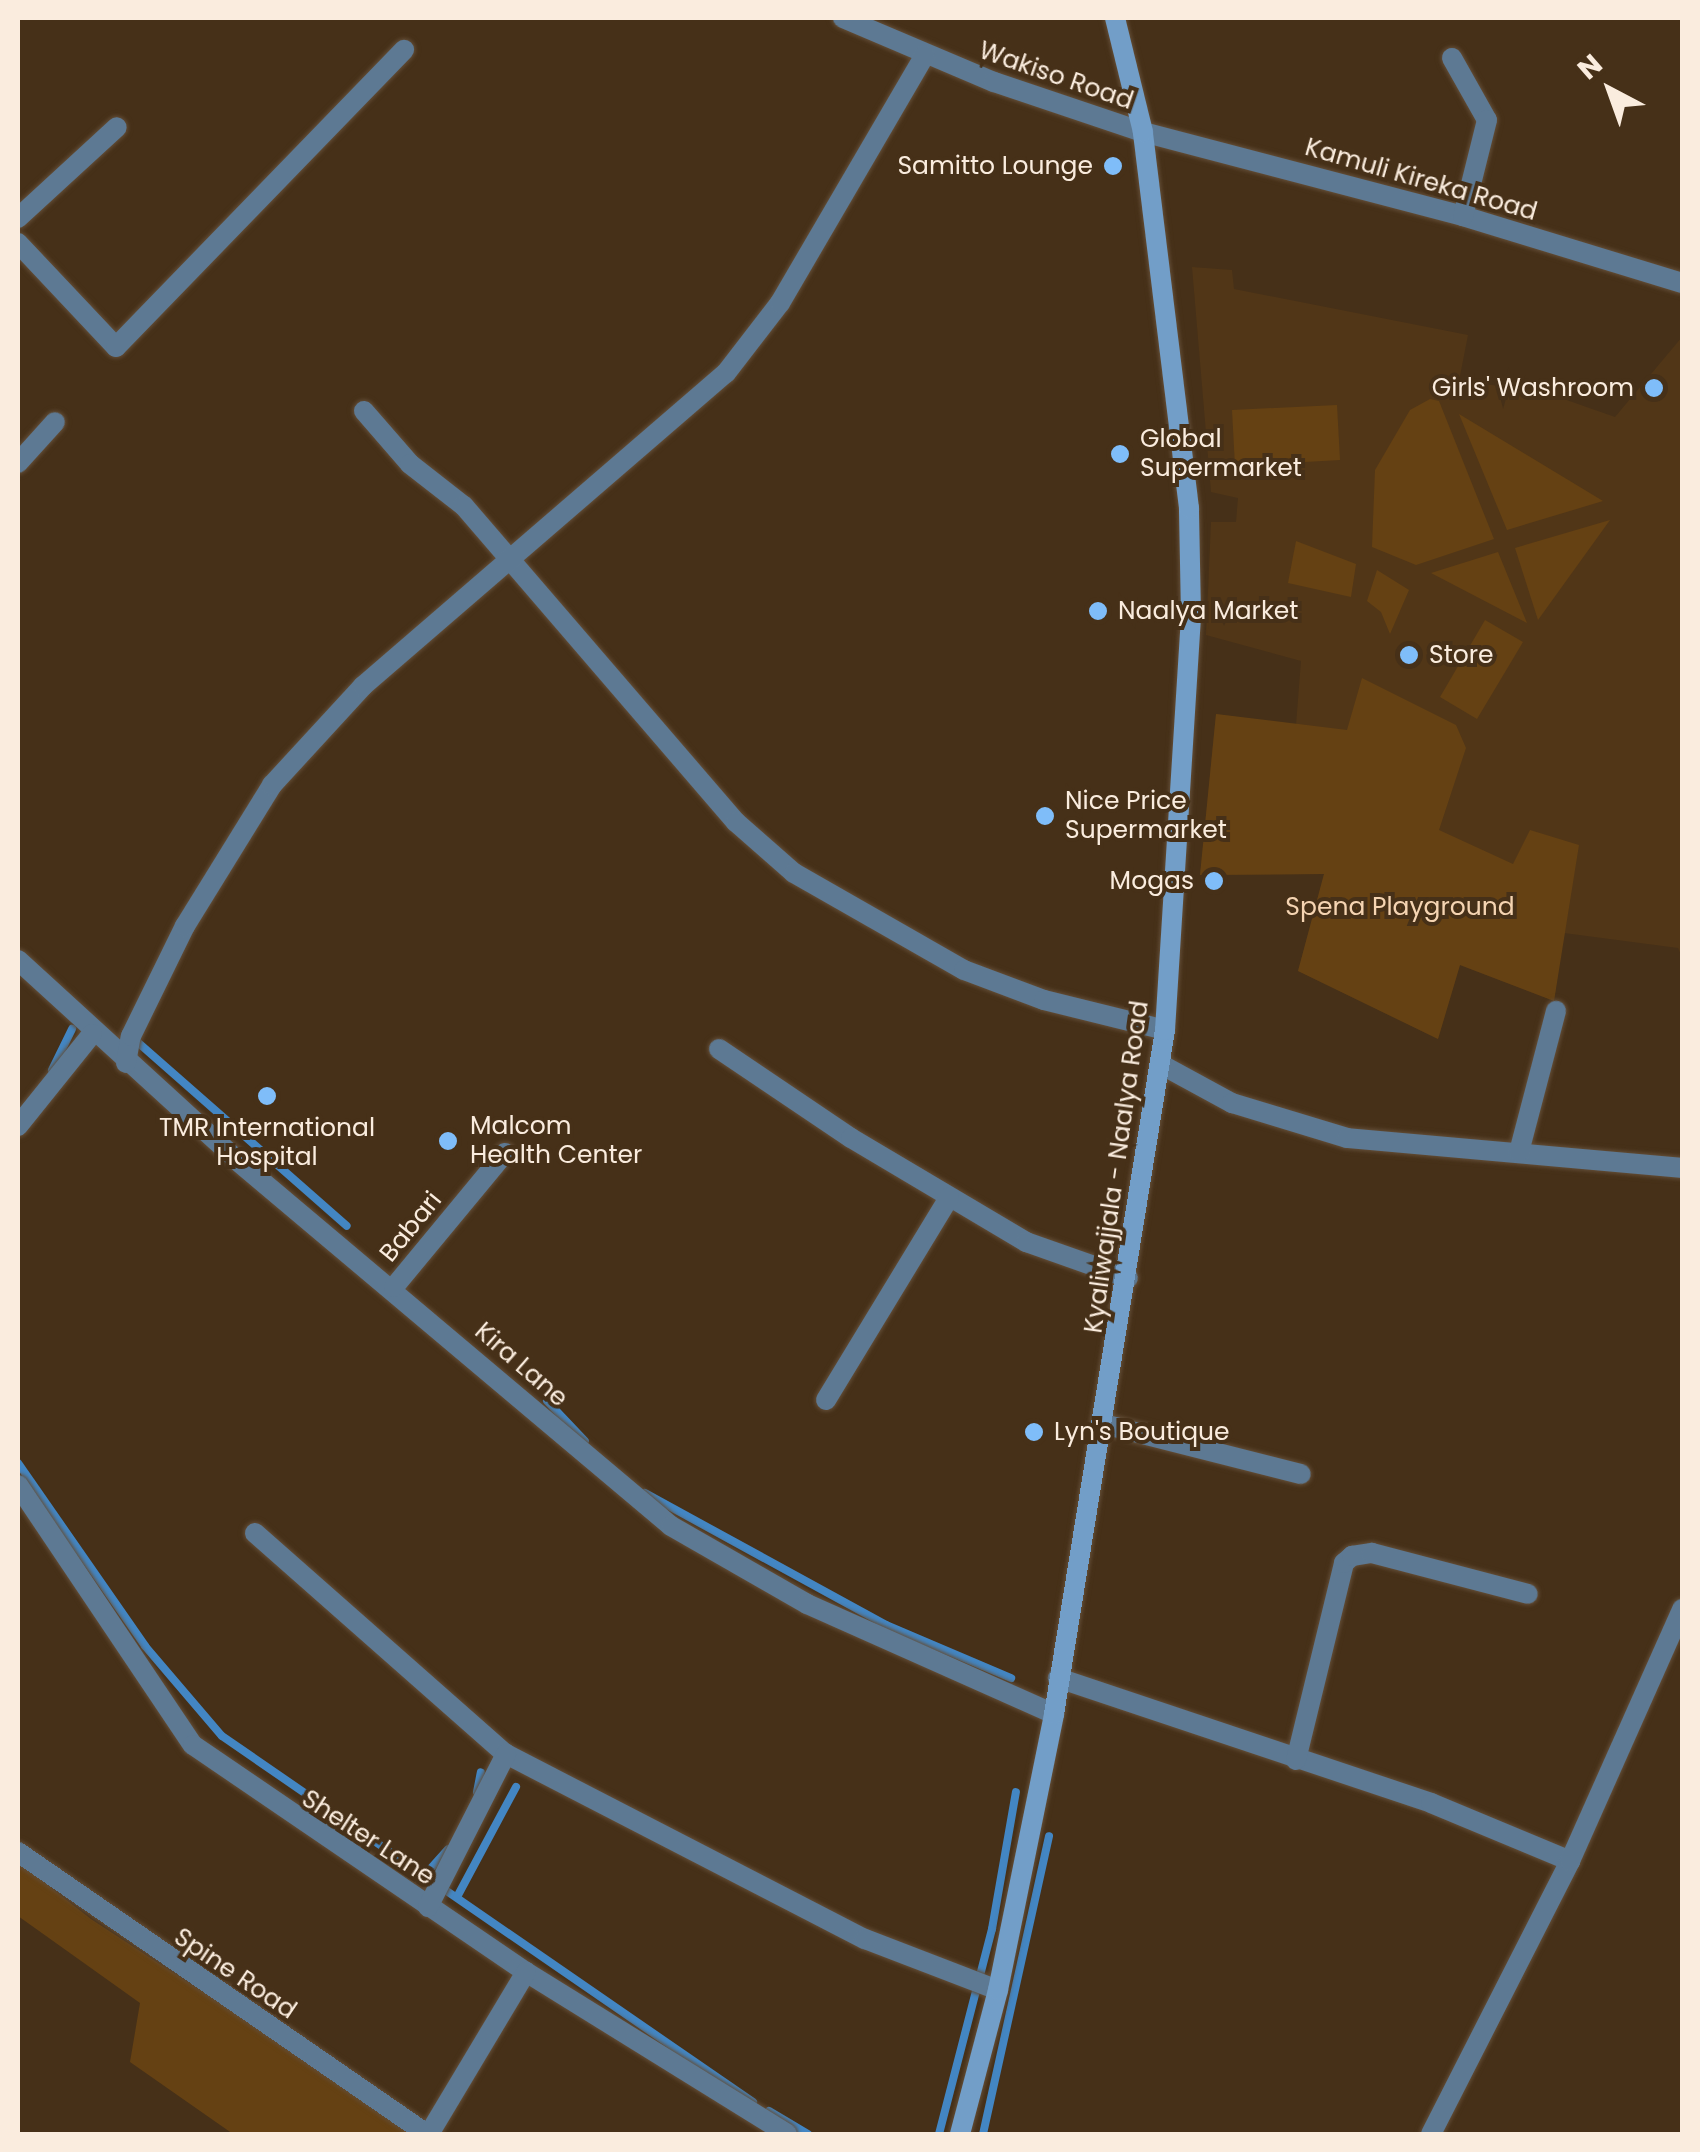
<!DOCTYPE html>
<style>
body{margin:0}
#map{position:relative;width:1700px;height:2152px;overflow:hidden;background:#463018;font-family:Poppins,sans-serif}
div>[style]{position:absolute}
.built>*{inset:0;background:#513617}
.green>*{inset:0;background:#654113}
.stream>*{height:8px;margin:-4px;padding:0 4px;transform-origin:4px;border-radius:4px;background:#4386c3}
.roads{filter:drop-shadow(0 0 2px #634e38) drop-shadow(0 0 2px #634e38)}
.street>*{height:20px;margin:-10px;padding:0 10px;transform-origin:10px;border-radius:10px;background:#5d7993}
.secondary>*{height:20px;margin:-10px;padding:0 10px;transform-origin:10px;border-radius:10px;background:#729ec8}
.dots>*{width:28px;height:28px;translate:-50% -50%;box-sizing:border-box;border:5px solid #463018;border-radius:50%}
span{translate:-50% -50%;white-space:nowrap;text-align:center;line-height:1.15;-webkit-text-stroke:8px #463018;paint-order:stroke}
.street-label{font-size:25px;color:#faecde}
.poi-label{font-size:25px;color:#faecde}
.right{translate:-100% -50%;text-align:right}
.left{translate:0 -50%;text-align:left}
.park-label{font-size:25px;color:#f5d4b2}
.frame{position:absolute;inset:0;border:20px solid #faecde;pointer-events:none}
.north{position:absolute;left:1560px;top:40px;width:100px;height:100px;-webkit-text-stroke:8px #463018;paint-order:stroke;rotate:319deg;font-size:28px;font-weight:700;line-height:40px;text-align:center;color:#faecde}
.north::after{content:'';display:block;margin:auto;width:35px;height:45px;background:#faecde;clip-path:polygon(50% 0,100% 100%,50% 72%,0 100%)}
</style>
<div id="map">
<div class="built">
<i style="clip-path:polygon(1192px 267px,1232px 270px,1234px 289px,1468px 335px,1459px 381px,1541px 391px,1615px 417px,1682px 337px,1682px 957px,1678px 948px,1564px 933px,1554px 1001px,1460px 965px,1438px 1039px,1298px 971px,1324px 874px,1200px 875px,1216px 714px,1296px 725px,1301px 661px,1206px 635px,1211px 522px,1236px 522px,1238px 498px,1211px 492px)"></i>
</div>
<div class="green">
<i style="clip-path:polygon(1430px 399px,1439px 401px,1494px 539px,1416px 565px,1372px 547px,1375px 470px,1410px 410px)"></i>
<i style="clip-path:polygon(1337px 405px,1340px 460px,1235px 466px,1232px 410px)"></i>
<i style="clip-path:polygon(1459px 414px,1603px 501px,1507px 530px)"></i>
<i style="clip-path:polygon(1610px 520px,1538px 620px,1515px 548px)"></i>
<i style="clip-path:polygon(1296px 541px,1356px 564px,1351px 597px,1288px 583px)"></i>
<i style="clip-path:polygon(1498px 552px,1527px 623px,1431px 573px)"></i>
<i style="clip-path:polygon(1377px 570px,1409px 590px,1390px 634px,1381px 612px,1367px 601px)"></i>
<i style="clip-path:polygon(1485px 620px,1523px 642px,1477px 719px,1440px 697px)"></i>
<i style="clip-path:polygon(1362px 678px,1456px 725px,1466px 748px,1439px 830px,1513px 864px,1530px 830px,1579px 845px,1554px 1001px,1460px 965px,1438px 1039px,1298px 971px,1324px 874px,1200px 875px,1216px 714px,1347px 730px)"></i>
<i style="clip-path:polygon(18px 1862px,91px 1919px,420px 2134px,233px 2134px,130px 2062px,140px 2003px,18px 1916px)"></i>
</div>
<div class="stream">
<i style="left:134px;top:1039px;width:283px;rotate:41.3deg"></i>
<i style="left:52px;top:1070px;width:46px;rotate:-64deg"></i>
<i style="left:547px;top:1401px;width:55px;rotate:46.5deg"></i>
<i style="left:18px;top:1463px;width:223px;rotate:55.2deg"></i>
<i style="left:145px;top:1646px;width:118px;rotate:49.5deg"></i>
<i style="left:222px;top:1736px;width:645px;rotate:34.58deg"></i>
<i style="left:645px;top:1493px;width:275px;rotate:28.7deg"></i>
<i style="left:886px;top:1625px;width:136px;rotate:23deg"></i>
<i style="left:477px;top:1792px;width:20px;rotate:-79deg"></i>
<i style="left:424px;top:1876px;width:36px;rotate:-48deg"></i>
<i style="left:457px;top:1897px;width:125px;rotate:-61.8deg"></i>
<i style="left:769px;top:2111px;width:45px;rotate:30.5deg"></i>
<i style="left:939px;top:2134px;width:212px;rotate:-75.5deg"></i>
<i style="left:992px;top:1929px;width:139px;rotate:-80.1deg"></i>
<i style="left:983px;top:2134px;width:305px;rotate:-77.5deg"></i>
</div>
<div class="roads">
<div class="street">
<i style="left:843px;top:18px;width:164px;rotate:23deg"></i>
<i style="left:994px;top:82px;width:157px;rotate:18.6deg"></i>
<i style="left:1143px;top:132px;width:331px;rotate:14.7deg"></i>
<i style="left:1463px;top:216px;width:229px;rotate:17deg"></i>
<i style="left:1452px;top:58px;width:71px;rotate:60.6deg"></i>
<i style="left:1487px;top:120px;width:99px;rotate:104deg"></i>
<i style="left:18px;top:218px;width:134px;rotate:-42.6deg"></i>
<i style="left:18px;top:243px;width:143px;rotate:46.7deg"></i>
<i style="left:116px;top:347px;width:414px;rotate:-45.9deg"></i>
<i style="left:364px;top:411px;width:70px;rotate:49deg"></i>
<i style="left:410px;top:464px;width:68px;rotate:37.9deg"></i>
<i style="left:464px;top:506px;width:417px;rotate:49.3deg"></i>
<i style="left:736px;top:822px;width:77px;rotate:41.3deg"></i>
<i style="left:794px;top:873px;width:196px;rotate:29.7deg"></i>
<i style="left:964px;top:970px;width:85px;rotate:20.6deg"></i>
<i style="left:1044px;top:1000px;width:125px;rotate:13.9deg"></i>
<i style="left:18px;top:463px;width:55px;rotate:-47.9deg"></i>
<i style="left:18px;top:960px;width:301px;rotate:42.4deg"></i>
<i style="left:240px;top:1163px;width:563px;rotate:40.11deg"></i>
<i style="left:671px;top:1526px;width:157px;rotate:29.8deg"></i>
<i style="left:807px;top:1604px;width:270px;rotate:24deg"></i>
<i style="left:719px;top:1049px;width:159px;rotate:34deg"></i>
<i style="left:851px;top:1138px;width:204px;rotate:30.7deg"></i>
<i style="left:1026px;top:1242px;width:108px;rotate:19.4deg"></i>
<i style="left:126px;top:1063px;width:27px;rotate:-80deg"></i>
<i style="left:131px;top:1036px;width:123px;rotate:-63.9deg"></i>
<i style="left:185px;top:926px;width:166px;rotate:-58.3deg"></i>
<i style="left:272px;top:785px;width:134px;rotate:-47.4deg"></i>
<i style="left:363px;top:686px;width:479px;rotate:-40.8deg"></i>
<i style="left:726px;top:373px;width:88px;rotate:-52.4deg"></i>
<i style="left:780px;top:303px;width:287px;rotate:-59.7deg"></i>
<i style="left:1162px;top:1065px;width:80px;rotate:28.5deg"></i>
<i style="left:1232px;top:1103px;width:120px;rotate:16.9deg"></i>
<i style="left:1347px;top:1138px;width:336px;rotate:5.1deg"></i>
<i style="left:18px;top:1126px;width:118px;rotate:-51.2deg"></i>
<i style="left:1519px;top:1152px;width:146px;rotate:-75.3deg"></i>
<i style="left:394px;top:1287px;width:174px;rotate:-50.4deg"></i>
<i style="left:826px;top:1400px;width:237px;rotate:-58.7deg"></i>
<i style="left:1103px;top:1424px;width:204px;rotate:14.2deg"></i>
<i style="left:18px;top:1485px;width:313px;rotate:56.1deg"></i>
<i style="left:193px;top:1745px;width:403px;rotate:34.3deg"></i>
<i style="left:526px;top:1972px;width:307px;rotate:31.8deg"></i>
<i style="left:255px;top:1533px;width:334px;rotate:41.4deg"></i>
<i style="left:506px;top:1754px;width:404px;rotate:27.3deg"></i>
<i style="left:865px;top:1939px;width:142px;rotate:21deg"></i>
<i style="left:1058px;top:1678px;width:393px;rotate:18.5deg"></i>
<i style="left:1431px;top:1803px;width:151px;rotate:22.6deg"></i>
<i style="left:1296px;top:1760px;width:203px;rotate:-76.3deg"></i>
<i style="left:1344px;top:1563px;width:11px;rotate:-41deg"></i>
<i style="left:1352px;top:1556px;width:20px;rotate:-9deg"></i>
<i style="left:1372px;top:1553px;width:161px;rotate:14.7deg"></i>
<i style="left:18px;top:1852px;width:497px;rotate:34.6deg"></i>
<i style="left:428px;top:1907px;width:172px;rotate:-63deg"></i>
<i style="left:429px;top:2134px;width:189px;rotate:-59.1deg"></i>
<i style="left:1431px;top:2134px;width:306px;rotate:-63deg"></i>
<i style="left:1570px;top:1861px;width:276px;rotate:-66deg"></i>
</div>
<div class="secondary">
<i style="left:960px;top:2134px;width:149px;rotate:-75.2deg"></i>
<i style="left:998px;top:1990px;width:282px;rotate:-78.5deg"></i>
<i style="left:1054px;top:1714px;width:693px;rotate:-80.78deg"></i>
<i style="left:1165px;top:1030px;width:416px;rotate:-86.4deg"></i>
<i style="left:1191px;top:615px;width:107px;rotate:-91.1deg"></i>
<i style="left:1189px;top:508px;width:379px;rotate:-97deg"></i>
<i style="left:1143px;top:132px;width:117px;rotate:-103.8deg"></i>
</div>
</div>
<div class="dots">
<i style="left:1113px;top:166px;background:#7fbdf9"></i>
<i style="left:1654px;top:388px;background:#7fbdf9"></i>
<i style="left:1120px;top:454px;background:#7fbdf9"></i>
<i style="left:1098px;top:611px;background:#7fbdf9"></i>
<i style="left:1409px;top:655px;background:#7fbdf9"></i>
<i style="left:1045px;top:816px;background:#7fbdf9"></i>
<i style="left:1214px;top:881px;background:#7fbdf9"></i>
<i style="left:267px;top:1096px;background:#7fbdf9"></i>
<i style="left:448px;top:1141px;background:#7fbdf9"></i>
<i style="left:1034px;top:1432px;background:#7fbdf9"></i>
</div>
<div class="street-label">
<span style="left:1056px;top:76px;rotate:19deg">Wakiso Road</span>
<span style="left:1421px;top:180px;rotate:16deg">Kamuli Kireka Road</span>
<span style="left:1117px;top:1167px;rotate:-82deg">Kyaliwajjala - Naalya Road</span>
<span style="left:411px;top:1227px;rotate:-51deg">Babari</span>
<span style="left:521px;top:1365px;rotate:41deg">Kira Lane</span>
<span style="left:368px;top:1838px;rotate:33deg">Shelter Lane</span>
<span style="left:235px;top:1974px;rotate:34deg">Spine Road</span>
</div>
<div class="poi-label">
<span class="right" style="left:1093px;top:166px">Samitto Lounge</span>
<span class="right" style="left:1634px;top:388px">Girls' Washroom</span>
<span class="left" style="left:1140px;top:454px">Global<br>Supermarket</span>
<span class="left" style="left:1118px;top:611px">Naalya Market</span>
<span class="left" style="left:1429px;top:655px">Store</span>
<span class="left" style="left:1065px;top:816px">Nice Price<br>Supermarket</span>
<span class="right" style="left:1194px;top:881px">Mogas</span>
<span class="left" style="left:470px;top:1141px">Malcom<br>Health Center</span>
<span style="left:267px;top:1143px">TMR International<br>Hospital</span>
<span class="left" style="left:1054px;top:1432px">Lyn's Boutique</span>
</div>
<div class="park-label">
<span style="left:1400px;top:907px">Spena Playground</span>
</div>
<div class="frame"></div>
<div class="north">N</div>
</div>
